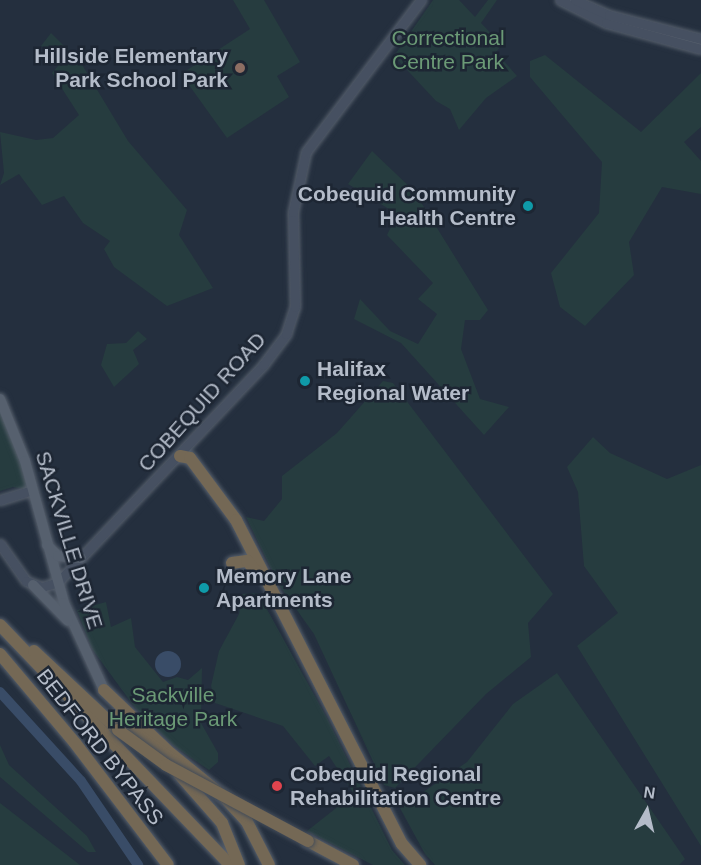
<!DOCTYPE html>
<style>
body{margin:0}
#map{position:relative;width:701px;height:865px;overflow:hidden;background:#242f3e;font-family:Helvetica,sans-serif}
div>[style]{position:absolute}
.green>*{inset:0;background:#263c3f}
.water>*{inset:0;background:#394c67}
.round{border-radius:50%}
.river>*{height:10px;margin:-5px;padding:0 5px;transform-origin:5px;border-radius:5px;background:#394c67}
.roads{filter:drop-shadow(0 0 2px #565f6c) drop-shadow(0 0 2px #565f6c)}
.secondary>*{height:9px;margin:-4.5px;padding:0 4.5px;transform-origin:4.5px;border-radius:4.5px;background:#465061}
.primary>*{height:10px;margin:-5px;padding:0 5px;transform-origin:5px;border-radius:5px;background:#56606e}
.highway>*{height:12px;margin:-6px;padding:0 6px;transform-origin:6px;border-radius:6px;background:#746855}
.bridges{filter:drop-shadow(0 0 2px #434c59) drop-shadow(0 0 2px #434c59)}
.highway-bridge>*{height:12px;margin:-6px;padding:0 6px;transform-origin:6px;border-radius:6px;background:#746855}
.dots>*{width:16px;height:16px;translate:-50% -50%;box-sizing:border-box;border:3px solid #1d2633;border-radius:50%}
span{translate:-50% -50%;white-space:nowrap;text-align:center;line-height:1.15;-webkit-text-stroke:5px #1d2633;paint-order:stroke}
.park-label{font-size:21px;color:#6b9a76}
.poi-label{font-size:21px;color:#b4bcc9;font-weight:700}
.right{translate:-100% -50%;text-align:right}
.left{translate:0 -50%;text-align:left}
.street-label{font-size:21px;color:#b4bcc9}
.north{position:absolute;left:617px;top:781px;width:60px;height:60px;-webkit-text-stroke:4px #1d2633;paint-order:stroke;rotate:8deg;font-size:16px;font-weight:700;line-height:24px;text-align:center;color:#b4bcc9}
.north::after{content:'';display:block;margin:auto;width:21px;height:27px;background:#b4bcc9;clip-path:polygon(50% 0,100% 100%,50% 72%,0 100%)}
</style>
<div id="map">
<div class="green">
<i style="clip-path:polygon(233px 0,264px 0,300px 62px,277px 76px,289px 97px,227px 138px,181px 74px,250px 29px)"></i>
<i style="clip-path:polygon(433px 0,459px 0,475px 17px,488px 0,497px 0,481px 23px,502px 45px,496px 52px,517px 76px,486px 98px,459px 130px,450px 109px,436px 101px,394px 56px)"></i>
<i style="clip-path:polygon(51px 33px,81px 63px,128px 141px,187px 210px,179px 235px,213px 288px,167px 306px,114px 267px,104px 249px,110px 241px,83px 223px,64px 196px,42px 205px,19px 174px,0 185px,4px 173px,0 132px,36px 140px,53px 138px,79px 115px,52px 73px,62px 61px,41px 46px)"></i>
<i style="clip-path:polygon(545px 55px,641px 132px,701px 73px,701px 127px,684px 142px,701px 161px,701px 194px,662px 187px,629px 242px,634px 275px,585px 326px,560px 307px,551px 273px,599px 213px,602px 162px,530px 77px,530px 61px)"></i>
<i style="clip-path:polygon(372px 151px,414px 191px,488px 310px,480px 320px,465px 320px,461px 349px,480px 399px,509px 407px,484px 435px,401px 343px,354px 319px,360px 299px,390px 331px,418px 344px,437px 314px,418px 299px,433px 283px,387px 235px,397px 214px,348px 184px)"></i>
<i style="clip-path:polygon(138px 331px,147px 339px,133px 350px,139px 364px,114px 387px,101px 365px,107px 344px,126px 343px)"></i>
<i style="clip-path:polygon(383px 381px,393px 383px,553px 594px,528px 623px,531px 657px,486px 694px,395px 788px,384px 785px,314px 634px,279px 585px,246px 517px,264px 521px,282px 499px,282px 476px,337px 433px)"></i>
<i style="clip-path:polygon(0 399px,33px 491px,13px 487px,0 491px)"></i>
<i style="clip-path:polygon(593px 437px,610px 453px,667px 479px,701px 465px,701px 846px,577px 646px,618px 613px,584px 566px,578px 492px,567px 467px)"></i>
<i style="clip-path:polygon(258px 593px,328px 720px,392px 850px,405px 865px,373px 865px,307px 831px,354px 794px,329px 756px,315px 766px,283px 726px,215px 703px,211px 686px,219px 651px,239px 614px,242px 594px)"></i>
<i style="clip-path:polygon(106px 602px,111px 627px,131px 618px,135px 647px,163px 682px,177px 677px,188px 680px,202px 668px,201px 723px,218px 753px,218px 762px,209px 770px,174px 746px,136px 709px,92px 649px,77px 610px)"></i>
<i style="clip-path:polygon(557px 673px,685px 859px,679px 865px,435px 865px,425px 854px,400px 808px,467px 762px,513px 704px)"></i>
<i style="clip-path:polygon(0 745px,9px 765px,87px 836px,96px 852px,88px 852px,0 777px)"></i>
<i style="clip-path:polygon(0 803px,80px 865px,0 865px)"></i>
</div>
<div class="water">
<i class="round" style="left:155px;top:651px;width:26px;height:26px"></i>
</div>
<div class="river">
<i style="left:0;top:692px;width:120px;rotate:47.7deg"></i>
<i style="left:81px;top:781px;width:102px;rotate:55.8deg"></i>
</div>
<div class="roads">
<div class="secondary">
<i style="left:560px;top:0;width:51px;rotate:26.6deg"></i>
<i style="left:606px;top:23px;width:98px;rotate:15.3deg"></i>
<i style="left:575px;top:0;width:37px;rotate:24deg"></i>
<i style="left:609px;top:15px;width:95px;rotate:14.6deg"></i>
<i style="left:0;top:500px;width:34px;rotate:-17deg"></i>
<i style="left:0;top:544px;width:45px;rotate:54.9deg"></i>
<i style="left:26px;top:581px;width:17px;rotate:21deg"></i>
<i style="left:42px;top:587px;width:17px;rotate:-17deg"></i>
<i style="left:58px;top:582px;width:299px;rotate:-46.6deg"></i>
<i style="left:263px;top:365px;width:39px;rotate:-53deg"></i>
<i style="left:286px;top:334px;width:28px;rotate:-72deg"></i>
<i style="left:295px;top:307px;width:95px;rotate:-91.2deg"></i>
<i style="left:293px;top:212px;width:61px;rotate:-77.8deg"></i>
<i style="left:306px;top:152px;width:191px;rotate:-52.9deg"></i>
</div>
<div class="primary">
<i style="left:0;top:399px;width:67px;rotate:68deg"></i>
<i style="left:25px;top:461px;width:147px;rotate:74.6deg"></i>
<i style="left:64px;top:603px;width:96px;rotate:65.3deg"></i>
<i style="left:47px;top:545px;width:16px;rotate:45deg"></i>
<i style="left:58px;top:556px;width:23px;rotate:5deg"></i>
<i style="left:33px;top:585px;width:50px;rotate:45.8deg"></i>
</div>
<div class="highway">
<i style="left:180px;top:456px;width:10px;rotate:11deg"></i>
<i style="left:190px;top:458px;width:77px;rotate:53.4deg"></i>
<i style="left:236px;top:520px;width:364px;rotate:62.9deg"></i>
<i style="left:402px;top:844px;width:28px;rotate:49deg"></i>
<i style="left:232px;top:563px;width:15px;rotate:-8deg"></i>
<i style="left:247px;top:561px;width:15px;rotate:48deg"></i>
<i style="left:0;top:625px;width:332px;rotate:46.2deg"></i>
<i style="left:34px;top:651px;width:115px;rotate:43.2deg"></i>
<i style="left:0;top:654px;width:116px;rotate:49.9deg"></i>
<i style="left:75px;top:743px;width:153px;rotate:52.7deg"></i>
<i style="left:104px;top:690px;width:91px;rotate:43.7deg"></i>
<i style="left:170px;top:753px;width:70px;rotate:39.2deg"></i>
<i style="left:224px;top:797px;width:34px;rotate:47deg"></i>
<i style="left:247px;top:822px;width:48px;rotate:62.9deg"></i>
<i style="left:121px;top:713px;width:64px;rotate:47.5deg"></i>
<i style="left:179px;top:774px;width:65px;rotate:48.7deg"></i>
<i style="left:222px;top:823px;width:45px;rotate:68deg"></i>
<i style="left:308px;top:841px;width:51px;rotate:28.1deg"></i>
</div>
</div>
<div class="bridges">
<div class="highway-bridge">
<i style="left:118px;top:730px;width:59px;rotate:36.1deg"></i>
<i style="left:166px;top:765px;width:161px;rotate:28.2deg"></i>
</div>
</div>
<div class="dots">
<i style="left:240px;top:68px;background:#8d6e63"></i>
<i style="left:528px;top:206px;background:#0f9aa8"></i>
<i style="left:305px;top:381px;background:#0f9aa8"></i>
<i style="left:204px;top:588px;background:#0f9aa8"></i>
<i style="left:277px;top:786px;background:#e0444e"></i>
</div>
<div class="park-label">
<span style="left:448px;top:50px">Correctional<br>Centre Park</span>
<span style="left:173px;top:707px">Sackville<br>Heritage Park</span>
</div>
<div class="poi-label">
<span class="right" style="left:228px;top:68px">Hillside Elementary<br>Park School Park</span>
<span class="right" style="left:516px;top:206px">Cobequid Community<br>Health Centre</span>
<span class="left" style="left:317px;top:381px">Halifax<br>Regional Water</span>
<span class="left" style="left:216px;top:588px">Memory Lane<br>Apartments</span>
<span class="left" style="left:290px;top:786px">Cobequid Regional<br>Rehabilitation Centre</span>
</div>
<div class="street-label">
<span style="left:202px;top:402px;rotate:-48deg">COBEQUID ROAD</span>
<span style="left:69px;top:540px;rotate:73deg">SACKVILLE DRIVE</span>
<span style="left:100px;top:747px;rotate:52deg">BEDFORD BYPASS</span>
</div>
<div class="north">N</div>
</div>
